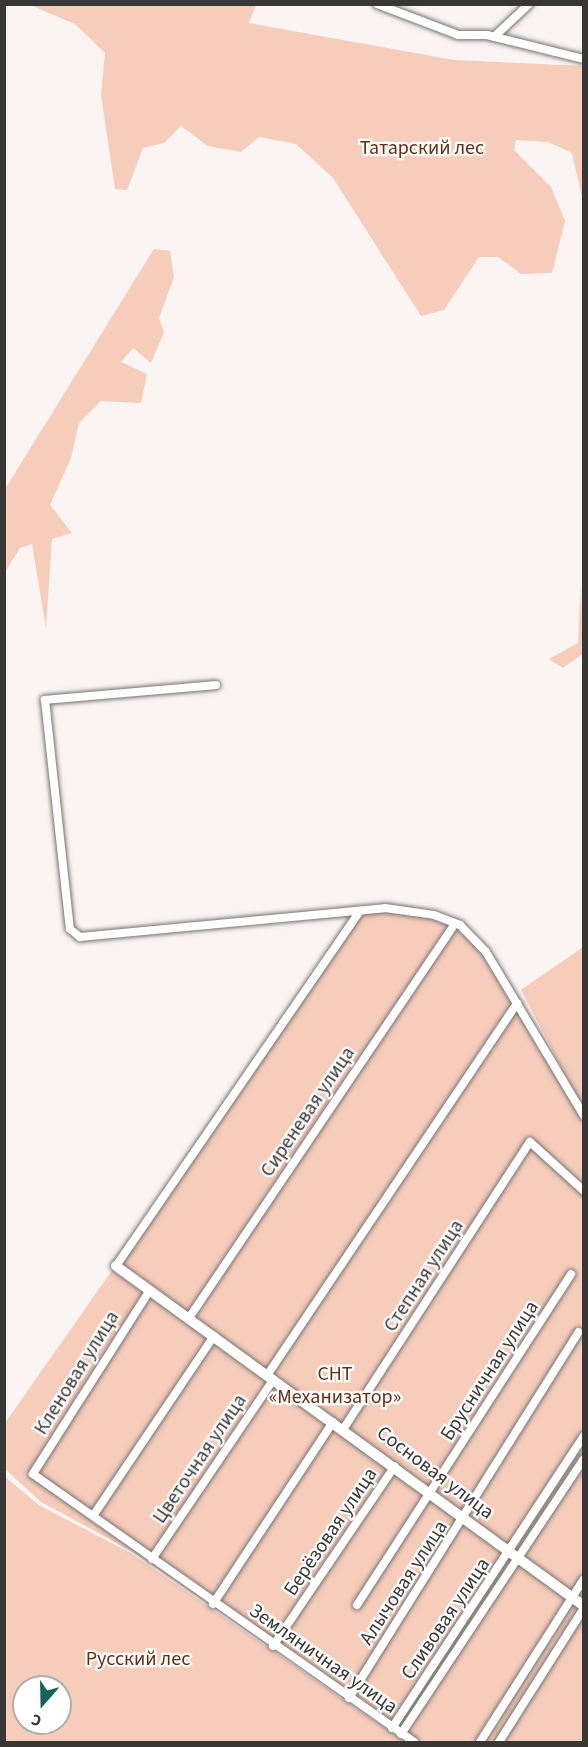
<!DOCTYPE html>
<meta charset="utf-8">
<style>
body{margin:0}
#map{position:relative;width:588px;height:1747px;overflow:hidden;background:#faf4f2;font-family:"Source Sans 3",sans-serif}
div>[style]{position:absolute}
.green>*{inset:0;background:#f6ccbb}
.roads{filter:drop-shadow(0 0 2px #787472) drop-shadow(0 0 2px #787472)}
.minor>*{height:8px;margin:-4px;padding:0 4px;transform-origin:4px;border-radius:4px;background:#fff}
.tertiary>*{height:10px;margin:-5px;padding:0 5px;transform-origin:5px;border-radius:5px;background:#fff}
span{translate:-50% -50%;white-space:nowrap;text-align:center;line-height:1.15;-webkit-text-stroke:4.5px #fff;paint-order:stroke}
.park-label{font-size:20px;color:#632d15}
.street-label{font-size:20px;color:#393736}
.frame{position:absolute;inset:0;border:6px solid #393736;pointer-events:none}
.north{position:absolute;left:12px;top:1675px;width:60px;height:60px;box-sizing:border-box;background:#fff;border:2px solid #b0afaf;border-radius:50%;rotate:200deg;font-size:16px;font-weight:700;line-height:24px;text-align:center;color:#393736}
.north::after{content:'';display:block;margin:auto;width:21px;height:27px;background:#15635d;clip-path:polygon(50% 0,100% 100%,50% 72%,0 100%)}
</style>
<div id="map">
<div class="green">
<i style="clip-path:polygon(30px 5px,256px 5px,249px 23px,454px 60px,583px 66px,583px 202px,572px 153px,548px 142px,516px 140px,514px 150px,551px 187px,565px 221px,552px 273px,521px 274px,498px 257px,479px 257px,444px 310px,421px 316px,333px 178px,296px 144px,259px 137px,241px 152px,208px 146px,181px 126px,164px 143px,143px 148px,127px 190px,115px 189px,101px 95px,105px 53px,75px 24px)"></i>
<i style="clip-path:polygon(154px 249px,170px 251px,174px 277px,159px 318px,164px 332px,151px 363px,133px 348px,121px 362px,147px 374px,141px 403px,101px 401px,79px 423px,71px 458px,50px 505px,72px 533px,52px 539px,46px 628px,32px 544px,20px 548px,5px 572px,5px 489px)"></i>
<i style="clip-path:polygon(581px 583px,583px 654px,563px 668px,549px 659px,578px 643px)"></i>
<i style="clip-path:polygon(393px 909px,440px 919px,479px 946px,583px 1122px,583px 1742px,410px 1742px,133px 1552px,41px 1502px,5px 1469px,5px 1423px,362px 914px)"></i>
<i style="clip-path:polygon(583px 947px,583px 1109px,521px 990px)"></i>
<i style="clip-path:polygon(evenodd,4px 1476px,39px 1505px,132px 1554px,405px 1742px,5px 1742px,4px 1476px,24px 1687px,60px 1687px,60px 1723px,24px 1723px,24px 1687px)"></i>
</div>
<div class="roads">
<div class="minor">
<i style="left:377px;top:4px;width:87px;rotate:20.9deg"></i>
<i style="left:458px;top:35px;width:29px"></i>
<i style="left:487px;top:35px;width:100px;rotate:13.9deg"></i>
<i style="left:494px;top:37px;width:48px;rotate:-43.3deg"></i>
<i style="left:216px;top:685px;width:172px;rotate:175deg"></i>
<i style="left:45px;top:700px;width:230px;rotate:83.8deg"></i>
<i style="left:70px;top:929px;width:13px;rotate:39deg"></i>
<i style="left:80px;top:937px;width:306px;rotate:-5.4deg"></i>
<i style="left:385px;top:908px;width:49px;rotate:8.1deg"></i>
<i style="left:434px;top:915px;width:28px;rotate:21deg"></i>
<i style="left:460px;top:925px;width:37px;rotate:46deg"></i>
<i style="left:486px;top:952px;width:191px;rotate:59.1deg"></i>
<i style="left:116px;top:1266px;width:431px;rotate:-55.5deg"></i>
<i style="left:150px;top:1290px;width:218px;rotate:122.5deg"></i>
<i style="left:33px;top:1474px;width:466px;rotate:35.1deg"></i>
<i style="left:189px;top:1318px;width:475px;rotate:-56deg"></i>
<i style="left:268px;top:1374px;width:447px;rotate:-56.1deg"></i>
<i style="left:344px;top:1428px;width:341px;rotate:-57deg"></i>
<i style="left:530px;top:1142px;width:73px;rotate:42.2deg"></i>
<i style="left:93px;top:1516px;width:217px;rotate:-56.1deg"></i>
<i style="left:152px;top:1559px;width:217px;rotate:-55.9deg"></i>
<i style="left:213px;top:1604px;width:218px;rotate:-56.6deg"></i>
<i style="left:357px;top:1605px;width:394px;rotate:-57.1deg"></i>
<i style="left:273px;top:1646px;width:217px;rotate:-55.9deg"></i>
<i style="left:349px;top:1698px;width:432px;rotate:-57.9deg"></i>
<i style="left:392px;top:1728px;width:349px;rotate:-56.7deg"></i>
<i style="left:401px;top:1734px;width:330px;rotate:-56.4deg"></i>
<i style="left:480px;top:1742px;width:193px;rotate:-57.5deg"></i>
<i style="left:499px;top:1742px;width:159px;rotate:-57.6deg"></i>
</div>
<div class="tertiary">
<i style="left:116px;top:1266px;width:578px;rotate:36deg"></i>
</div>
</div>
<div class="park-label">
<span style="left:422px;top:148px">Татарский лес</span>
<span style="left:335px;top:1386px">СНТ<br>«Механизатор»</span>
<span style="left:138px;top:1659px">Русский лес</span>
</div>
<div class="street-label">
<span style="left:308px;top:1112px;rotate:-56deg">Сиреневая улица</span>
<span style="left:424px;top:1276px;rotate:-57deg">Степная улица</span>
<span style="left:490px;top:1371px;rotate:-57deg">Брусничная улица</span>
<span style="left:77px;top:1373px;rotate:-58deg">Кленовая улица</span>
<span style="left:200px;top:1459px;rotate:-56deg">Цветочная улица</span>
<span style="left:435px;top:1473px;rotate:37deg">Сосновая улица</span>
<span style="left:331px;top:1532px;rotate:-56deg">Берёзовая улица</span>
<span style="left:404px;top:1583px;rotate:-57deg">Алычовая улица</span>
<span style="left:446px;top:1619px;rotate:-56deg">Сливовая улица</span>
<span style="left:323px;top:1659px;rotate:35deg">Земляничная улица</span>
</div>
<div class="frame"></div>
<div class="north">С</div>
</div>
